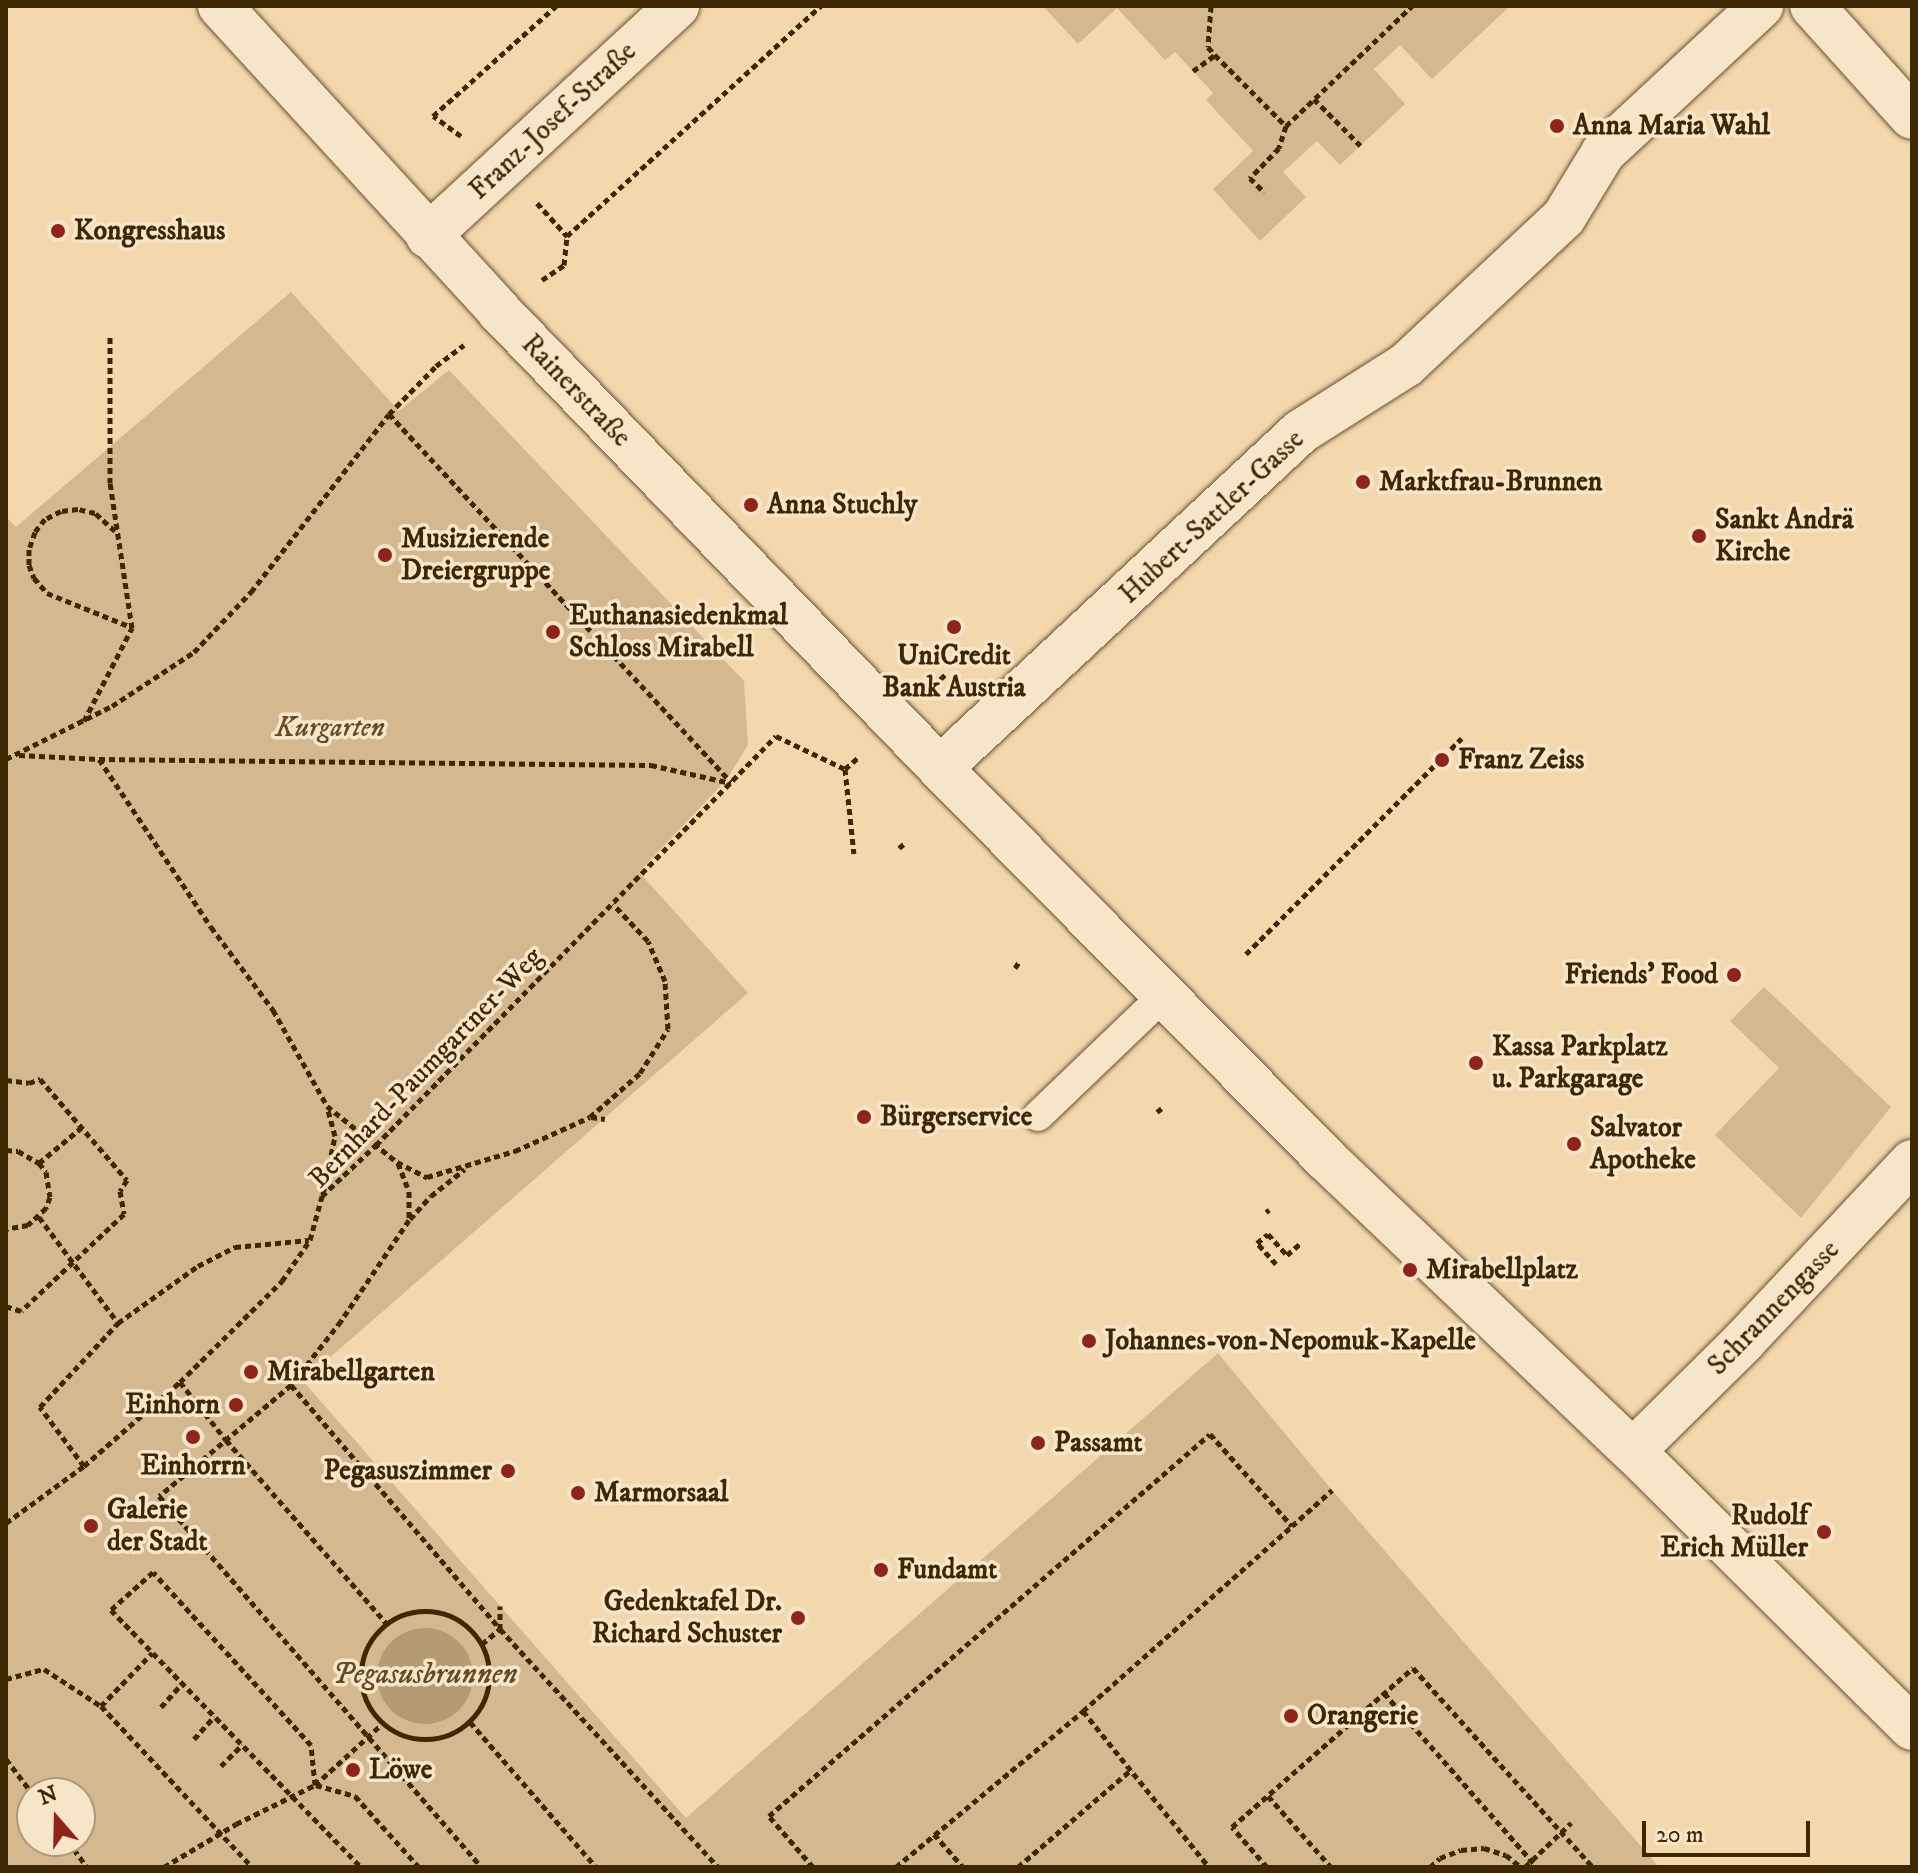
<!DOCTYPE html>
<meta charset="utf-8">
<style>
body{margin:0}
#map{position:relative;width:1918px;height:1873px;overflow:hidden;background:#f3d7ad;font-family:"IM FELL DW Pica",serif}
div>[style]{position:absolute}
.green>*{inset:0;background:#d4b990}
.water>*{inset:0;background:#b59b73}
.round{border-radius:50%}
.path>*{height:5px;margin-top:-2.5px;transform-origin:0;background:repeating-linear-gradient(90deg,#3e2703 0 6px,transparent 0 10px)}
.path>.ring{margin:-2.5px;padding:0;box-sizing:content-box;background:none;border:5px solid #3e2703;border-radius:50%}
.roads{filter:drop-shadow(0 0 2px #6b532e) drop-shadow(0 0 2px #6b532e)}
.lane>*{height:30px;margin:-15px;padding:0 15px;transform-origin:15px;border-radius:15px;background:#f7e5ca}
.street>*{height:44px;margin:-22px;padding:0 22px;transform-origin:22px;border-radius:22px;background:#f7e5ca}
.secondary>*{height:44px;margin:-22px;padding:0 22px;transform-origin:22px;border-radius:22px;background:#f7e5ca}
.path-bridge>*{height:5px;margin-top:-2.5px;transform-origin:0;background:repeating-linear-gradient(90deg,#3e2703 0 6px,transparent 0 10px)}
.dots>*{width:22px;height:22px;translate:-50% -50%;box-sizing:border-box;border:4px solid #f7e5ca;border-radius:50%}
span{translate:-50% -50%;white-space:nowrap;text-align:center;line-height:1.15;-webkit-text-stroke:7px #f7e5ca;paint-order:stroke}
.street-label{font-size:28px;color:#3e2703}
.poi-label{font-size:28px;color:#3e2703;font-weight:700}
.left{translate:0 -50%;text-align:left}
.right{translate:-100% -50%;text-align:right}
.park-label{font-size:28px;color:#644c26;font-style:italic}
.water-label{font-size:30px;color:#624a25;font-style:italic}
.frame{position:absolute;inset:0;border:8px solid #3e2703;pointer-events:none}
.north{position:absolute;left:16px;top:1777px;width:80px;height:80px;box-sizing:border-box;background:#f7e5ca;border:2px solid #ad997a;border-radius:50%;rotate:340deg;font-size:22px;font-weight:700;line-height:32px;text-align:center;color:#3e2703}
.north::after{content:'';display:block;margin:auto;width:28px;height:36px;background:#8f2418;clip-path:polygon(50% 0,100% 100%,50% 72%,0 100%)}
.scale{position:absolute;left:1642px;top:1821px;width:168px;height:36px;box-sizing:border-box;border:4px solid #3e2703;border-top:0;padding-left:10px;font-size:24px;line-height:28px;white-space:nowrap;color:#3e2703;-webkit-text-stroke:6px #f7e5ca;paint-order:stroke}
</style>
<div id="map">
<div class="green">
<i style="clip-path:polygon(1043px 6px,1510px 6px,1432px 79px,1400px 45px,1374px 69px,1405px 104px,1340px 165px,1317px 141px,1283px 172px,1306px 197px,1260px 241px,1213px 189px,1253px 151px,1206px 100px,1213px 93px,1193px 71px,1175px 52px,1165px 60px,1117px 8px,1078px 44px)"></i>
<i style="clip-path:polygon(evenodd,291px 292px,399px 411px,449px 370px,744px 681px,748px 745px,727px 779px,639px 872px,748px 993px,303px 1381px,686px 1818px,1218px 1353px,1332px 1490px,1659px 1867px,6px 1867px,6px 517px,16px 527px,291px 292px,32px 1793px,80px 1793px,80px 1841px,32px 1841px,32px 1793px)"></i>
<i style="clip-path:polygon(1764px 987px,1891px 1107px,1801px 1218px,1715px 1135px,1779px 1068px,1730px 1021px)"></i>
</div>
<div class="water">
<i class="round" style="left:377px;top:1628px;width:96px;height:96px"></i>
</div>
<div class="path">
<i style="left:1211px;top:6px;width:41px;rotate:94.2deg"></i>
<i style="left:1208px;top:47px;width:11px;rotate:49deg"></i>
<i style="left:1193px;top:71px;width:27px;rotate:-36deg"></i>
<i style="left:1215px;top:55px;width:100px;rotate:45deg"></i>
<i style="left:1286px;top:126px;width:23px;rotate:108deg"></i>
<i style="left:1279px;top:148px;width:42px;rotate:134deg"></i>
<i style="left:1250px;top:178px;width:20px;rotate:45deg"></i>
<i style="left:1314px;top:99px;width:66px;rotate:45deg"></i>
<i style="left:1286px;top:126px;width:174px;rotate:-43.6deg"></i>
<i style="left:461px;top:136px;width:34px;rotate:-144deg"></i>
<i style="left:433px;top:116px;width:165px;rotate:-41.8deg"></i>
<i style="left:537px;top:203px;width:45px;rotate:47.7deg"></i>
<i style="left:542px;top:280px;width:27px;rotate:-34deg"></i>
<i style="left:564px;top:265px;width:29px;rotate:-84deg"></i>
<i style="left:567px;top:236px;width:343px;rotate:-42.2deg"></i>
<i style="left:389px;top:414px;width:502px;rotate:47.1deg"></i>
<i style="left:115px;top:531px;width:27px;rotate:-138deg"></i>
<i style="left:95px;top:513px;width:17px;rotate:-167deg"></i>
<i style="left:78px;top:509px;width:17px;rotate:173deg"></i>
<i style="left:61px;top:511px;width:18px;rotate:153deg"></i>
<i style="left:45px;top:519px;width:16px;rotate:128deg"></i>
<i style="left:35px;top:532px;width:18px;rotate:109deg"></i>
<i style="left:29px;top:549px;width:16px;rotate:90deg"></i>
<i style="left:29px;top:565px;width:14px;rotate:69deg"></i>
<i style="left:34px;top:578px;width:20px;rotate:49deg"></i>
<i style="left:47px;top:593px;width:91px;rotate:22deg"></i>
<i style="left:933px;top:686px;width:18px;rotate:-43deg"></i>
<i style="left:84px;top:721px;width:105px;rotate:-62.7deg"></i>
<i style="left:132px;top:628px;width:147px;rotate:-98.6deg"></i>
<i style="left:110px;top:483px;width:147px;rotate:-90deg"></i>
<i style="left:19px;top:755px;width:80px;rotate:2.9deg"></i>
<i style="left:99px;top:759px;width:552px;rotate:0.62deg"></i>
<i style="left:651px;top:765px;width:82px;rotate:12.7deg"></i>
<i style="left:6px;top:759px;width:119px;rotate:-26.6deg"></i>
<i style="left:112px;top:706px;width:98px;rotate:-33.4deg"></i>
<i style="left:194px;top:652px;width:83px;rotate:-46.5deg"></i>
<i style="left:251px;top:592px;width:225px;rotate:-52.2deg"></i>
<i style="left:389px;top:414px;width:67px;rotate:-45.6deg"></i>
<i style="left:436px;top:366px;width:35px;rotate:-37deg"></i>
<i style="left:99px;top:759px;width:202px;rotate:56.3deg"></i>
<i style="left:211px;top:927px;width:104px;rotate:53.2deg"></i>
<i style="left:273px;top:1010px;width:110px;rotate:60.6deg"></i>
<i style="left:327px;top:1106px;width:90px;rotate:38.7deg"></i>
<i style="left:397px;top:1162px;width:34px;rotate:27deg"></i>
<i style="left:427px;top:1177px;width:92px;rotate:-16.5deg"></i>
<i style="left:515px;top:1151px;width:82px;rotate:-24.4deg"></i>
<i style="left:590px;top:1117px;width:67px;rotate:-41.3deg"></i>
<i style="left:640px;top:1073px;width:52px;rotate:-57.5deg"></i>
<i style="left:668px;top:1029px;width:48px;rotate:-93.6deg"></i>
<i style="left:665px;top:981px;width:43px;rotate:-113deg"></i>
<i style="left:648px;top:941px;width:51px;rotate:-133.4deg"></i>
<i style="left:845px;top:769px;width:18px;rotate:-41deg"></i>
<i style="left:845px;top:769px;width:85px;rotate:84deg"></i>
<i style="left:899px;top:848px;width:8px;rotate:-40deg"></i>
<i style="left:1246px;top:954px;width:305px;rotate:-45deg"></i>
<i style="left:1015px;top:968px;width:7px;rotate:-56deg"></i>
<i style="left:6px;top:1080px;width:23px;rotate:7deg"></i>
<i style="left:29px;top:1083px;width:12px;rotate:-20deg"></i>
<i style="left:40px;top:1079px;width:133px;rotate:49.3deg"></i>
<i style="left:127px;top:1180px;width:13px;rotate:122deg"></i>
<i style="left:120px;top:1191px;width:23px;rotate:80deg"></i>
<i style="left:124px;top:1214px;width:141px;rotate:136.7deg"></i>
<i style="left:21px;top:1311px;width:16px;rotate:-162deg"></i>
<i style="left:1157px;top:1112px;width:6px;rotate:-39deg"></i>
<i style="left:591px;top:1117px;width:14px;rotate:8deg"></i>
<i style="left:6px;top:1150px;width:12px;rotate:5deg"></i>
<i style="left:18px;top:1151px;width:24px;rotate:30deg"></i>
<i style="left:39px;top:1163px;width:11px;rotate:52deg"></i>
<i style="left:46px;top:1172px;width:25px;rotate:81deg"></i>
<i style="left:50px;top:1197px;width:12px;rotate:110deg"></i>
<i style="left:46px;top:1208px;width:25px;rotate:137deg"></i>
<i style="left:28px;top:1225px;width:22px;rotate:170deg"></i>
<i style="left:39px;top:1163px;width:55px;rotate:-39.8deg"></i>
<i style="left:398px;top:1163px;width:30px;rotate:69deg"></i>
<i style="left:409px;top:1191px;width:29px;rotate:90deg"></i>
<i style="left:409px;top:1220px;width:122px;rotate:124deg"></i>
<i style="left:341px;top:1321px;width:81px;rotate:128deg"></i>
<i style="left:291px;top:1385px;width:172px;rotate:139.9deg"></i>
<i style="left:159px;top:1496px;width:491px;rotate:49deg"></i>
<i style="left:323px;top:1194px;width:59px;rotate:-78.3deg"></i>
<i style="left:335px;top:1136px;width:30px;rotate:-105deg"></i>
<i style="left:1266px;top:1212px;width:4px;rotate:-34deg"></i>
<i style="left:39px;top:1217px;width:132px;rotate:53.3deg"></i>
<i style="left:410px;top:1219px;width:31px;rotate:-48deg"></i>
<i style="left:431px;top:1196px;width:43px;rotate:-38.5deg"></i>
<i style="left:1276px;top:1264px;width:28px;rotate:-132deg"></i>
<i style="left:1257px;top:1243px;width:14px;rotate:-39deg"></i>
<i style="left:1268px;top:1234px;width:28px;rotate:48deg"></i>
<i style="left:1287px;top:1255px;width:18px;rotate:-41deg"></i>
<i style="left:180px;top:1382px;width:74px;rotate:51.6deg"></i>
<i style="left:226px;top:1440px;width:243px;rotate:48.8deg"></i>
<i style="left:291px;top:1385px;width:321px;rotate:49.4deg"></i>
<i style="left:500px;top:1629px;width:323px;rotate:47.5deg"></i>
<i style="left:84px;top:1466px;width:74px;rotate:-126.7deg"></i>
<i style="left:40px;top:1407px;width:115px;rotate:-47.1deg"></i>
<i style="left:118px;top:1323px;width:98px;rotate:-35.5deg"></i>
<i style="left:198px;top:1266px;width:42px;rotate:-27.2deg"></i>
<i style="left:235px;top:1247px;width:74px;rotate:-5.4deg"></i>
<i style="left:6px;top:1523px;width:97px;rotate:-36.2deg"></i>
<i style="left:84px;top:1466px;width:128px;rotate:-41.2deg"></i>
<i style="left:180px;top:1382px;width:144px;rotate:-44.7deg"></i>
<i style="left:282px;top:1281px;width:50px;rotate:-55.7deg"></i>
<i style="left:310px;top:1240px;width:46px;rotate:-74.7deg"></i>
<i style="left:322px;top:1196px;width:74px;rotate:-43.4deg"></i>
<i style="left:376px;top:1145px;width:572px;rotate:-45.64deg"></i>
<i style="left:776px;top:736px;width:76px;rotate:25.6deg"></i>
<i class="ring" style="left:361px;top:1611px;width:123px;height:123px"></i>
<i style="left:482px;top:1644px;width:23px;rotate:-40deg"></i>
<i style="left:500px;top:1629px;width:23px;rotate:-90deg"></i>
<i style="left:6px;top:1679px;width:39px;rotate:-15deg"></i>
<i style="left:44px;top:1669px;width:68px;rotate:33deg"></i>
<i style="left:101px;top:1706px;width:221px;rotate:46.8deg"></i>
<i style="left:1384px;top:1693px;width:232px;rotate:48.7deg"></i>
<i style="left:101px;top:1706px;width:74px;rotate:-46.1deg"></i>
<i style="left:161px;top:1707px;width:31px;rotate:-48deg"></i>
<i style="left:1083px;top:1711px;width:279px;rotate:-41.5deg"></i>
<i style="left:470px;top:1722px;width:192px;rotate:49deg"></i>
<i style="left:194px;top:1739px;width:30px;rotate:-48deg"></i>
<i style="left:6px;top:1759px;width:43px;rotate:52.6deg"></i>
<i style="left:221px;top:1766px;width:30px;rotate:-45deg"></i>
<i style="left:315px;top:1785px;width:40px;rotate:-95.7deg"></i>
<i style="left:311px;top:1745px;width:234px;rotate:-132.4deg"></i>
<i style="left:153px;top:1572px;width:57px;rotate:137.9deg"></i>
<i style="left:111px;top:1610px;width:359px;rotate:45.8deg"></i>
<i style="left:316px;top:1785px;width:41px;rotate:15.8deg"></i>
<i style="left:355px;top:1796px;width:96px;rotate:48deg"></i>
<i style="left:1268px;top:1796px;width:95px;rotate:48.4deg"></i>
<i style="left:236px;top:1824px;width:88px;rotate:-26.3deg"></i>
<i style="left:315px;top:1785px;width:91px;rotate:-42.3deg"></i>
<i style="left:934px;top:1834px;width:44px;rotate:48.7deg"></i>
<i style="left:68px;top:1841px;width:32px;rotate:54deg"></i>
<i style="left:813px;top:1867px;width:67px;rotate:-130.8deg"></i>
<i style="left:769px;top:1816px;width:583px;rotate:-40.9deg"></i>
<i style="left:1210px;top:1434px;width:123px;rotate:48.3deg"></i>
<i style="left:1292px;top:1526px;width:54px;rotate:-42deg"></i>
<i style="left:896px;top:1867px;width:244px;rotate:-39.8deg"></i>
<i style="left:1083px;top:1711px;width:201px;rotate:51.1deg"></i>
<i style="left:1018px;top:1867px;width:150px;rotate:-40.7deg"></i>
<i style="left:1267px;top:1867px;width:53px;rotate:-131.2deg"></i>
<i style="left:1232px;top:1827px;width:241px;rotate:-41.3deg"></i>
<i style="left:1413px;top:1668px;width:268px;rotate:47.9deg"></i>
<i style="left:1430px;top:1867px;width:13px;rotate:-42deg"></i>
<i style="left:1440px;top:1858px;width:22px;rotate:-21deg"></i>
<i style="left:1461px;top:1850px;width:23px;rotate:-5deg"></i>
<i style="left:1484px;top:1848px;width:23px;rotate:18deg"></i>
<i style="left:1506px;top:1855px;width:19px;rotate:39deg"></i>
<i style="left:1525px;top:1867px;width:64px;rotate:-43.7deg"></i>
</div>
<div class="roads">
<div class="lane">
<i style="left:1038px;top:1116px;width:176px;rotate:-43.8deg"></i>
</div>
<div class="street">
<i style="left:1812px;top:6px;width:149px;rotate:48deg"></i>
<i style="left:940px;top:768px;width:492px;rotate:-43deg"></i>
<i style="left:1300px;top:432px;width:125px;rotate:-32.3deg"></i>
<i style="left:1406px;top:365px;width:216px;rotate:-43.1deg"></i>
<i style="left:1564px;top:217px;width:75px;rotate:-58.6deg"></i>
<i style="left:1603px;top:153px;width:216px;rotate:-42.9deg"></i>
<i style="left:1633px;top:1451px;width:155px;rotate:-44.7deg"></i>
<i style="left:1743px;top:1342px;width:247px;rotate:-46.8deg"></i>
</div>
<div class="secondary">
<i style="left:220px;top:6px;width:413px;rotate:47.5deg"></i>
<i style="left:499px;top:311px;width:635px;rotate:46.02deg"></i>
<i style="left:940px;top:768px;width:549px;rotate:45.37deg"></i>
<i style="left:1326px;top:1159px;width:424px;rotate:43.6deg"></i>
<i style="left:1633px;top:1451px;width:393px;rotate:44.8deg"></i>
<i style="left:428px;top:236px;width:339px;rotate:-42.7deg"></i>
</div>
</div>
<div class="path-bridge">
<i style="left:164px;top:1867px;width:84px;rotate:-30.8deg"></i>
</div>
<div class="dots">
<i style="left:1557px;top:126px;background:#8f2418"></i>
<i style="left:58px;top:231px;background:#8f2418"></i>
<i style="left:1363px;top:482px;background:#8f2418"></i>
<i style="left:751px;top:505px;background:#8f2418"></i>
<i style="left:1699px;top:536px;background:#8f2418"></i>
<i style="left:385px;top:555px;background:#8f2418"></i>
<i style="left:954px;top:627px;background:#8f2418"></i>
<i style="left:553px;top:632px;background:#8f2418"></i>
<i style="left:1442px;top:760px;background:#8f2418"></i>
<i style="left:1734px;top:975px;background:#8f2418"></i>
<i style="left:1476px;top:1063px;background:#8f2418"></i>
<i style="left:864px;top:1117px;background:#8f2418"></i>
<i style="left:1574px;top:1144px;background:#8f2418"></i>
<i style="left:1410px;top:1270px;background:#8f2418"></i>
<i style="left:1089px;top:1341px;background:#8f2418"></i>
<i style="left:251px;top:1372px;background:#8f2418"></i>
<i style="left:236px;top:1405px;background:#8f2418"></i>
<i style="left:193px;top:1437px;background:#8f2418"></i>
<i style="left:1038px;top:1443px;background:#8f2418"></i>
<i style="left:508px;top:1471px;background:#8f2418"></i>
<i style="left:578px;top:1493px;background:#8f2418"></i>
<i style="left:91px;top:1526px;background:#8f2418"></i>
<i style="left:1824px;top:1532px;background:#8f2418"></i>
<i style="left:881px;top:1570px;background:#8f2418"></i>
<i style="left:798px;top:1618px;background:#8f2418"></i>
<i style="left:1291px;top:1716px;background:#8f2418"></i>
<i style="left:353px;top:1770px;background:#8f2418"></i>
</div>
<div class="street-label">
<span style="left:553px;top:121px;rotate:-43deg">Franz-Josef-Straße</span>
<span style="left:576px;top:391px;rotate:46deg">Rainerstraße</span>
<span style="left:1212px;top:517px;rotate:-43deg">Hubert-Sattler-Gasse</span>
<span style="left:426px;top:1068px;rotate:-46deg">Bernhard-Paumgartner-Weg</span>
<span style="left:1774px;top:1308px;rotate:-46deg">Schrannengasse</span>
</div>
<div class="poi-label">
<span class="left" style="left:1573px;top:126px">Anna Maria Wahl</span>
<span class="left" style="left:74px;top:231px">Kongresshaus</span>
<span class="left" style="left:1379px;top:482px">Marktfrau-Brunnen</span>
<span class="left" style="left:767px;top:505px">Anna Stuchly</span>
<span class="left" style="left:1715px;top:536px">Sankt Andrä<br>Kirche</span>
<span class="left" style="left:401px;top:555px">Musizierende<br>Dreiergruppe</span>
<span class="left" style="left:569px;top:632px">Euthanasiedenkmal<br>Schloss Mirabell</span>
<span style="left:954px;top:672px">UniCredit<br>Bank Austria</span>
<span class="left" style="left:1458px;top:760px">Franz Zeiss</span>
<span class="right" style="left:1718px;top:975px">Friends' Food</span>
<span class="left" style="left:1492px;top:1063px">Kassa Parkplatz<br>u. Parkgarage</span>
<span class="left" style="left:880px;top:1117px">Bürgerservice</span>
<span class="left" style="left:1590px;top:1144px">Salvator<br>Apotheke</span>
<span class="left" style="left:1426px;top:1270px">Mirabellplatz</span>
<span class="left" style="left:1105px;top:1341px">Johannes-von-Nepomuk-Kapelle</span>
<span class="left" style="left:267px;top:1372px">Mirabellgarten</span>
<span class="right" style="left:220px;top:1405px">Einhorn</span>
<span class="left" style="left:1054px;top:1443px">Passamt</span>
<span style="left:193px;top:1466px">Einhorrn</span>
<span class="right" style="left:492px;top:1471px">Pegasuszimmer</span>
<span class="left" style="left:594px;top:1493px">Marmorsaal</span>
<span class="left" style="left:107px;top:1526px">Galerie<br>der Stadt</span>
<span class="right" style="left:1808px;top:1532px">Rudolf<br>Erich Müller</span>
<span class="left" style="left:897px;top:1570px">Fundamt</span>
<span class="right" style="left:782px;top:1618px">Gedenktafel Dr.<br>Richard Schuster</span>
<span class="left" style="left:1307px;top:1716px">Orangerie</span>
<span class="left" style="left:369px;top:1770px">Löwe</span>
</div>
<div class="park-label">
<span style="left:330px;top:728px">Kurgarten</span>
</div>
<div class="water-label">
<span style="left:425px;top:1675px">Pegasusbrunnen</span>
</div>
<div class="frame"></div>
<div class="north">N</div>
<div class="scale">20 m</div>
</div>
